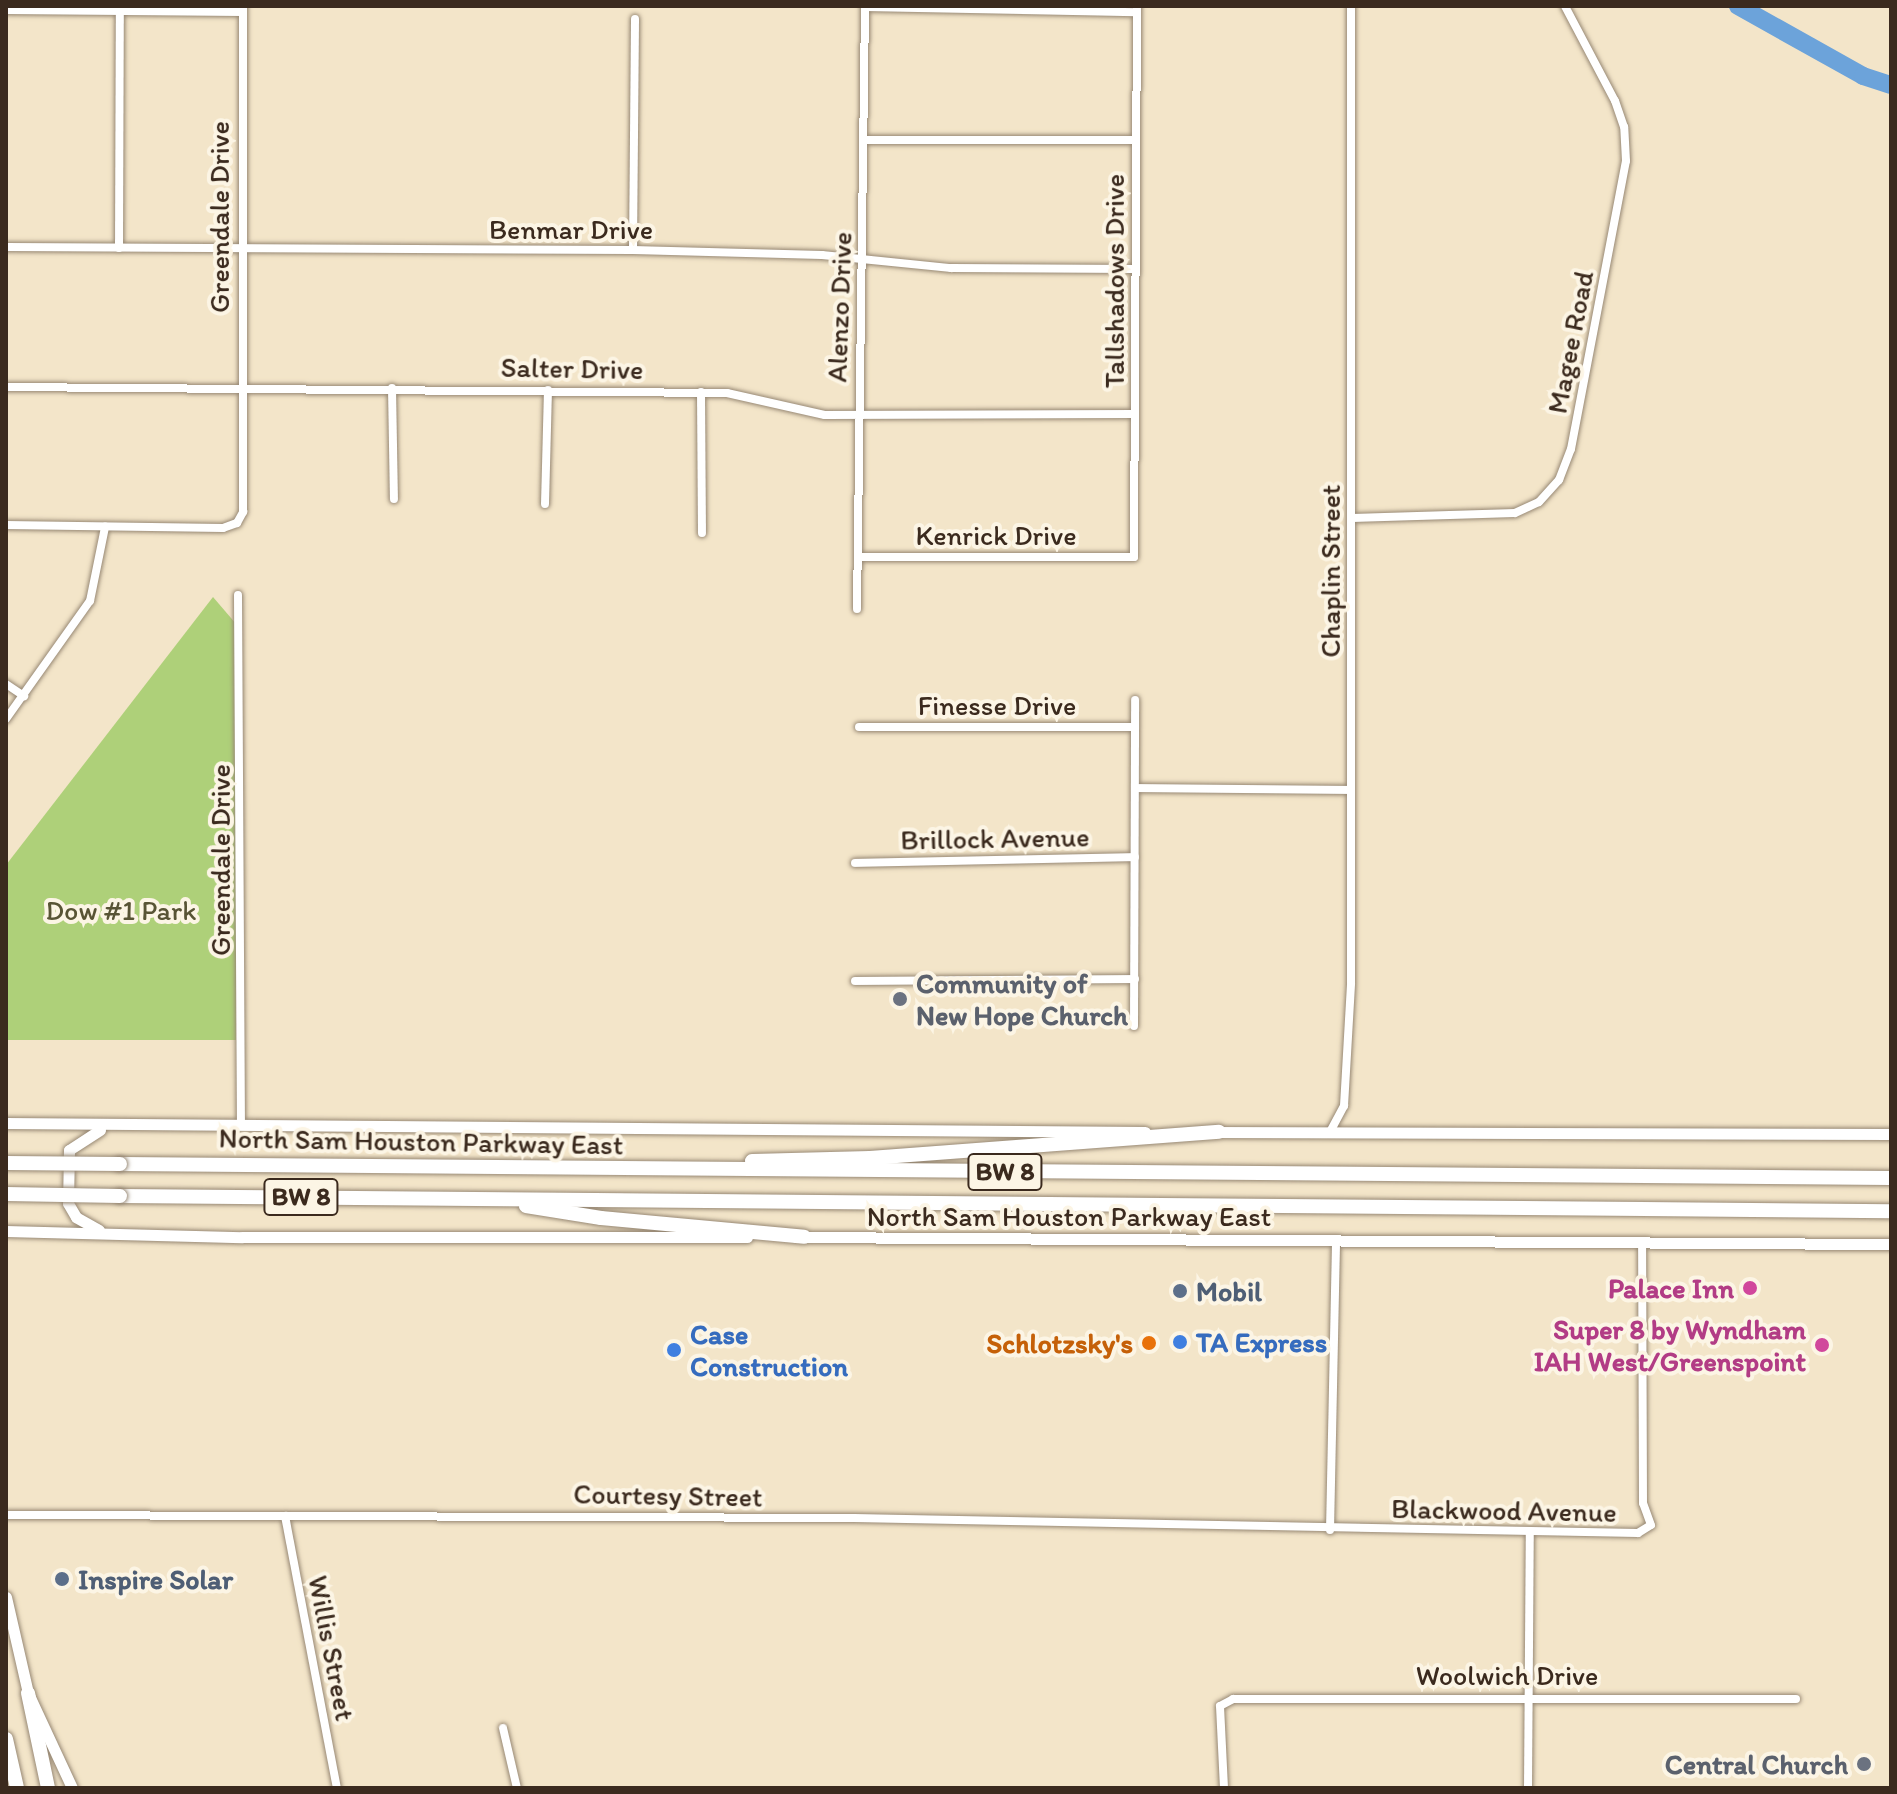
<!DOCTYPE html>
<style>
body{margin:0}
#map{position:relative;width:1897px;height:1794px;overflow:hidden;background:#f3e5c9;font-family:Itim,sans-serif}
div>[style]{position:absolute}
.green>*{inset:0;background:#aed079}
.river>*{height:18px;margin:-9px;padding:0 9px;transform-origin:9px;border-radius:9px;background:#6ca3da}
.roads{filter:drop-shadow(0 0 2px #978874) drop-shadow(0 0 2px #978874)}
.minor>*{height:8px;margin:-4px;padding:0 4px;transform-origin:4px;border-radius:4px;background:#fff}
.secondary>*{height:11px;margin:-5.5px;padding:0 5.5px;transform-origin:5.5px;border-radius:5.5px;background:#fff}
.motorway>*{height:14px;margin:-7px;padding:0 7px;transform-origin:7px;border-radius:7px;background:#fff}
.bridges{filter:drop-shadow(0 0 2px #978874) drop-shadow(0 0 2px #978874)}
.motorway-bridge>*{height:14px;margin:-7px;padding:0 7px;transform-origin:7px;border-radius:7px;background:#fff}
.dots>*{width:22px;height:22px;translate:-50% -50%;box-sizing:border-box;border:4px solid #fcf5e5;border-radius:50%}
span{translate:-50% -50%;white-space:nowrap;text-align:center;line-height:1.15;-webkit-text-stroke:8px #fcf5e5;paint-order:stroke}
.shield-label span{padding:2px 6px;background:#fcf5e5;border:2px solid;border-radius:6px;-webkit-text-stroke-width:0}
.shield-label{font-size:26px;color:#3b2a1e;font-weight:700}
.street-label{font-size:28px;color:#3b2a1e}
.park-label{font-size:28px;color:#585435}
.worship-label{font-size:28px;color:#5b616d;font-weight:700}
.left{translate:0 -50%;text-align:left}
.right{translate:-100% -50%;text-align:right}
.hotel-label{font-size:28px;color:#b23c85;font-weight:700}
.service-label{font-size:28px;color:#4e5e75;font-weight:700}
.shop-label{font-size:28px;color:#366cbe;font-weight:700}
.food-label{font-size:28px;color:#c56008;font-weight:700}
.frame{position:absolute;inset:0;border:8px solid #3b2a1e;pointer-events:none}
</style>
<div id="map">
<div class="green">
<i style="clip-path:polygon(213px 597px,237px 625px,236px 1040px,6px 1040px,6px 865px)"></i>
</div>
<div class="river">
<i style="left:1738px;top:6px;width:143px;rotate:29.2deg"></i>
<i style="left:1863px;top:76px;width:29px;rotate:18deg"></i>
</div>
<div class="roads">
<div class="minor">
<i style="left:865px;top:7px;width:272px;rotate:1.1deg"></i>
<i style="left:6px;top:10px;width:237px;rotate:0.5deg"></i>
<i style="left:864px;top:140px;width:272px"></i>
<i style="left:6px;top:247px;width:627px;rotate:0.27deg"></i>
<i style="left:633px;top:250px;width:189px;rotate:1.5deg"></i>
<i style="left:822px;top:255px;width:130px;rotate:5.8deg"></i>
<i style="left:951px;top:268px;width:185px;rotate:0.3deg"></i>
<i style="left:119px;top:248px;width:238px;rotate:-89.8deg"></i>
<i style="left:633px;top:250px;width:231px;rotate:-89.5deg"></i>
<i style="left:6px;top:387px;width:721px;rotate:0.48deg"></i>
<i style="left:727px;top:393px;width:100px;rotate:12.7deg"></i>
<i style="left:825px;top:415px;width:310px;rotate:-0.2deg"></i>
<i style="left:392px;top:388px;width:111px;rotate:89deg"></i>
<i style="left:701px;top:392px;width:141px;rotate:89.6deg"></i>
<i style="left:545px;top:504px;width:114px;rotate:-88.5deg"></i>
<i style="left:1352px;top:518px;width:163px;rotate:-1.8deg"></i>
<i style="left:1515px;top:513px;width:26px;rotate:-25deg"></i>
<i style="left:1539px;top:502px;width:30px;rotate:-48deg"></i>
<i style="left:1559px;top:480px;width:33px;rotate:-69deg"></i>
<i style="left:1571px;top:449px;width:293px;rotate:-79.2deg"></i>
<i style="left:1626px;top:161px;width:34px;rotate:-93deg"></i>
<i style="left:1624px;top:127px;width:28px;rotate:-109deg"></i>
<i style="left:1615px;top:101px;width:107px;rotate:-117.8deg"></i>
<i style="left:6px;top:525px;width:217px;rotate:0.8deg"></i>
<i style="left:223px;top:528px;width:15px;rotate:-20deg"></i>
<i style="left:237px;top:523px;width:13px;rotate:-61deg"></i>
<i style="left:243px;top:512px;width:506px;rotate:-90deg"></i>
<i style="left:859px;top:557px;width:275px"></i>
<i style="left:1134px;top:557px;width:551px;rotate:-89.69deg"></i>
<i style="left:238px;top:595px;width:531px;rotate:89.68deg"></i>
<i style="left:857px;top:609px;width:603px;rotate:-89.24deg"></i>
<i style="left:6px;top:684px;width:22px;rotate:34deg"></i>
<i style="left:6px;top:719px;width:145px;rotate:-54.6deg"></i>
<i style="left:90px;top:601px;width:76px;rotate:-78.5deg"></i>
<i style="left:859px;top:727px;width:276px"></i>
<i style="left:1135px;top:788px;width:216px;rotate:0.5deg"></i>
<i style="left:855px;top:863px;width:280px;rotate:-1.2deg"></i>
<i style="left:855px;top:981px;width:280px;rotate:-0.4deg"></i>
<i style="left:1134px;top:1026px;width:326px;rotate:-89.8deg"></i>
<i style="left:1330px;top:1132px;width:30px;rotate:-62deg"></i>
<i style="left:1344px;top:1106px;width:123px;rotate:-86.7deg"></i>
<i style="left:1351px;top:983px;width:977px;rotate:-90deg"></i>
<i style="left:6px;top:1515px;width:848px;rotate:0.2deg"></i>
<i style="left:854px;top:1518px;width:784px;rotate:1.1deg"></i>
<i style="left:1638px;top:1533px;width:15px;rotate:-32deg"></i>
<i style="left:1651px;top:1525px;width:23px;rotate:-110deg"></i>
<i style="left:1643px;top:1503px;width:258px;rotate:-90.2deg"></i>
<i style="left:285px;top:1516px;width:277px;rotate:79.2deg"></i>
<i style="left:1330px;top:1530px;width:286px;rotate:-88.8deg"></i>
<i style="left:503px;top:1728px;width:62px;rotate:76.9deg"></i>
<i style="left:1224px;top:1788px;width:82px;rotate:-92.8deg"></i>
<i style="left:1220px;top:1706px;width:15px;rotate:-28deg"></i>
<i style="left:1233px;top:1699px;width:563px"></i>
<i style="left:1528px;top:1788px;width:256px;rotate:-89.6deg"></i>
</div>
<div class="secondary">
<i style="left:6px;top:1123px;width:1139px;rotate:0.45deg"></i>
<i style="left:1211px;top:1132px;width:680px;rotate:0.17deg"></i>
<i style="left:99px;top:1230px;width:26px;rotate:-151deg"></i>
<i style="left:76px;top:1217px;width:16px;rotate:-120deg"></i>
<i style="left:68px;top:1203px;width:53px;rotate:-88.9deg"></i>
<i style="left:69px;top:1150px;width:37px;rotate:-33deg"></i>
<i style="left:6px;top:1231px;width:236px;rotate:1.5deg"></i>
<i style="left:242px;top:1237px;width:505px"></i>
<i style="left:796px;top:1237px;width:1095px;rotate:0.37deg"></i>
<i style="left:6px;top:1597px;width:98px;rotate:77.1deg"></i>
<i style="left:28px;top:1693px;width:105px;rotate:65.1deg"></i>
</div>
<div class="motorway">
<i style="left:752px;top:1161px;width:118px;rotate:-1.5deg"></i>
<i style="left:870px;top:1158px;width:350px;rotate:-4.3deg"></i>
<i style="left:120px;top:1164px;width:1771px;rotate:0.45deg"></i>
<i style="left:120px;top:1196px;width:1771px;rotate:0.49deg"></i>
<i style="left:526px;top:1206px;width:76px;rotate:9.1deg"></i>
<i style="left:601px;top:1218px;width:204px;rotate:5.3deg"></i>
<i style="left:28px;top:1693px;width:97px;rotate:78.1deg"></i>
<i style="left:6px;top:1739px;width:50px;rotate:77.3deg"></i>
</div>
</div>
<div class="bridges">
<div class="motorway-bridge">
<i style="left:6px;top:1163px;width:114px;rotate:0.5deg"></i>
<i style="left:6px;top:1194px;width:114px;rotate:1deg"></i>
</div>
</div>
<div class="dots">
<i style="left:900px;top:999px;background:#6b7280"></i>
<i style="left:1750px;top:1288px;background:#d1479c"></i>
<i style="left:1180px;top:1291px;background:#5c6f8a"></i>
<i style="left:1180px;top:1342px;background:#3f7fe0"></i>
<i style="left:1149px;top:1343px;background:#e8710a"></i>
<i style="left:1822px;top:1345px;background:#d1479c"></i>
<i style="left:674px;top:1350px;background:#3f7fe0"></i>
<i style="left:62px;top:1579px;background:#5c6f8a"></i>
<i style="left:1864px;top:1764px;background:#6b7280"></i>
</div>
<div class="shield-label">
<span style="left:1005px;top:1172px">BW 8</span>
<span style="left:301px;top:1197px">BW 8</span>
</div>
<div class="street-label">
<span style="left:219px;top:217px;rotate:-90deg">Greendale Drive</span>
<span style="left:571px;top:229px">Benmar Drive</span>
<span style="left:1114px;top:281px;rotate:-90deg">Tallshadows Drive</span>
<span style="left:839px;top:307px;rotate:-88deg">Alenzo Drive</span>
<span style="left:1570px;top:342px;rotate:-79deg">Magee Road</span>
<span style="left:572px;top:368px;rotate:1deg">Salter Drive</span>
<span style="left:996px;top:535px">Kenrick Drive</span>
<span style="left:1330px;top:571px;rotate:-90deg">Chaplin Street</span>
<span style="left:997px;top:705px">Finesse Drive</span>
<span style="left:995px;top:838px;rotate:-1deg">Brillock Avenue</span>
<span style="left:220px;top:860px;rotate:-90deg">Greendale Drive</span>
<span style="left:421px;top:1141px;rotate:1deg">North Sam Houston Parkway East</span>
<span style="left:1069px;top:1216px">North Sam Houston Parkway East</span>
<span style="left:668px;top:1495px;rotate:1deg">Courtesy Street</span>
<span style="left:1504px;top:1510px;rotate:1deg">Blackwood Avenue</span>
<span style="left:332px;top:1648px;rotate:79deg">Willis Street</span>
<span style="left:1507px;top:1675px">Woolwich Drive</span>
</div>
<div class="park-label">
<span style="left:121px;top:910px">Dow #1 Park</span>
</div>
<div class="worship-label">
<span class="left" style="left:916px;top:999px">Community of<br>New Hope Church</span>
<span class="right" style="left:1848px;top:1764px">Central Church</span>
</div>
<div class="hotel-label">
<span class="right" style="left:1734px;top:1288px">Palace Inn</span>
<span class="right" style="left:1806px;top:1345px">Super 8 by Wyndham<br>IAH West/Greenspoint</span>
</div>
<div class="service-label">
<span class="left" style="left:1196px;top:1291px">Mobil</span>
<span class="left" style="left:78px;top:1579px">Inspire Solar</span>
</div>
<div class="shop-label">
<span class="left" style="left:690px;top:1350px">Case<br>Construction</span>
<span class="left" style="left:1196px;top:1342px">TA Express</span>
</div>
<div class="food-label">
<span class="right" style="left:1133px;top:1343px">Schlotzsky's</span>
</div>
<div class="frame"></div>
</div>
